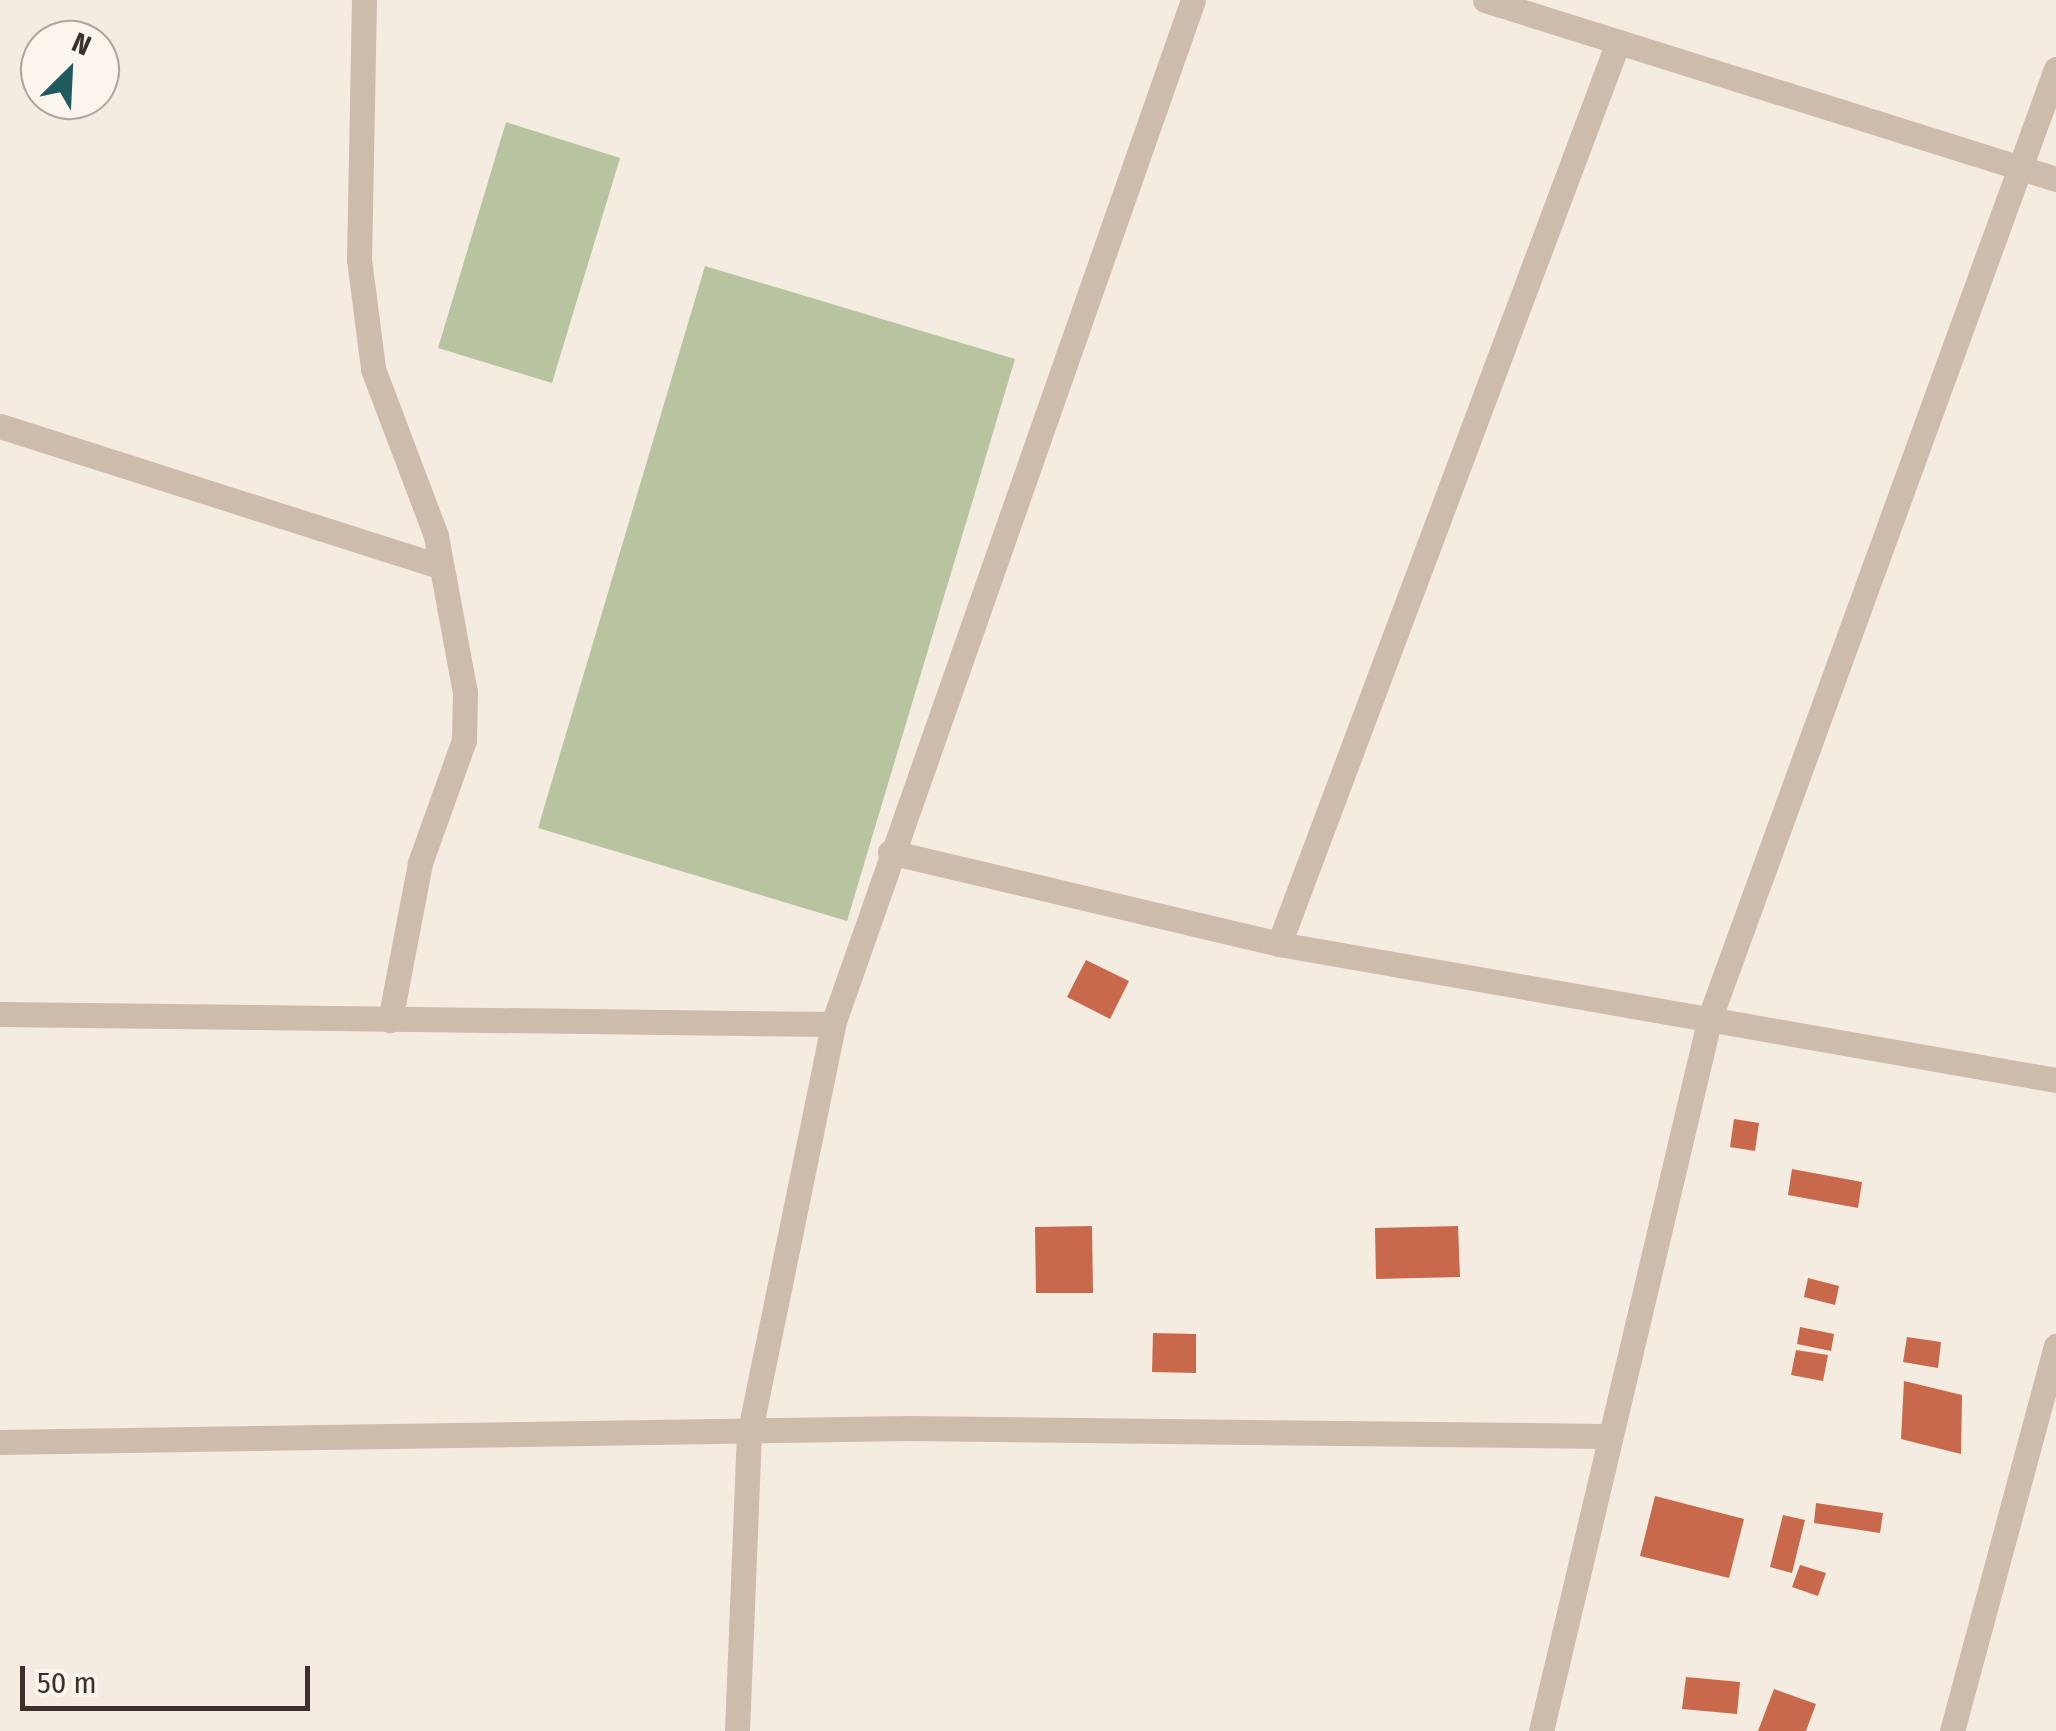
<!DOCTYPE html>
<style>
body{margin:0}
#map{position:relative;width:2056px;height:1731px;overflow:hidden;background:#f4ebe1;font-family:"Fira Sans Condensed",sans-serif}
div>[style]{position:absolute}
.green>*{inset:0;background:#b8c4a0}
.building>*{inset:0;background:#c8694b}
.minor>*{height:25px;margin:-12.5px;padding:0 12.5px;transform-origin:12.5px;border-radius:12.5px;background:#cdbbac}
span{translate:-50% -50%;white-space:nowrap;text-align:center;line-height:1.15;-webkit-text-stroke:9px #fbf5ee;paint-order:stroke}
.north{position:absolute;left:20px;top:20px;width:100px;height:100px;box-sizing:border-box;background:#fbf5ee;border:2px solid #aea6a0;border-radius:50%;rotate:24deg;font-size:28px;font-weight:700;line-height:40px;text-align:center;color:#3b302b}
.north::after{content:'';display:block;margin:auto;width:35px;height:45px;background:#1f5a5e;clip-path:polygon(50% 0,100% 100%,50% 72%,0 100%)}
.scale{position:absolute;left:20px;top:1666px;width:290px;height:45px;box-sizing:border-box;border:5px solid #3b302b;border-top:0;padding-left:12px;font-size:30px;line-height:35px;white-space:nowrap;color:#3b302b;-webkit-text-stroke:8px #fbf5ee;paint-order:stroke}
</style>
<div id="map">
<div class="green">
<i style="clip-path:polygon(506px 122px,620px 158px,552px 383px,438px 348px)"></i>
<i style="clip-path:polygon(705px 266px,1015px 359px,847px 921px,538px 828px)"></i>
</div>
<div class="building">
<i style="clip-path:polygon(1086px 960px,1129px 981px,1110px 1019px,1067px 997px)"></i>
<i style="clip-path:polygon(1734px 1119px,1759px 1123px,1755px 1151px,1730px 1147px)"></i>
<i style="clip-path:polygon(1792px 1169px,1862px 1182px,1858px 1208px,1788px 1195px)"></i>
<i style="clip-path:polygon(1092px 1226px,1093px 1293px,1036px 1293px,1035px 1227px)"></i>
<i style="clip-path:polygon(1458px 1226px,1460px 1277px,1376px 1279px,1375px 1228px)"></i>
<i style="clip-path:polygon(1808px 1278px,1839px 1286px,1835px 1305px,1804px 1297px)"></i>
<i style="clip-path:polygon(1800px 1327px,1834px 1334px,1831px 1351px,1797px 1344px)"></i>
<i style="clip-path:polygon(1153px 1333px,1196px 1334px,1196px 1373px,1152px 1372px)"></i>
<i style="clip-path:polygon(1907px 1337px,1941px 1342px,1938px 1368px,1903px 1362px)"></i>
<i style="clip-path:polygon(1796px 1350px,1828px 1355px,1823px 1381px,1791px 1375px)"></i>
<i style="clip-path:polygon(1904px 1381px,1962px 1395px,1961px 1454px,1901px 1439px)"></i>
<i style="clip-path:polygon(1655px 1496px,1744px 1519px,1729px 1578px,1640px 1556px)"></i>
<i style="clip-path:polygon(1816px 1503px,1883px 1513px,1880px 1533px,1814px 1523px)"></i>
<i style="clip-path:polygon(1783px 1515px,1805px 1520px,1792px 1573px,1770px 1567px)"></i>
<i style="clip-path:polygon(1800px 1565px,1826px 1573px,1818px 1596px,1792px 1587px)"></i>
<i style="clip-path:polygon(1686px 1677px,1740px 1682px,1737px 1714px,1682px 1709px)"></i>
<i style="clip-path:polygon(1774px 1689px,1816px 1704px,1806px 1731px,1758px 1731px)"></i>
</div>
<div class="minor">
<i style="left:364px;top:0;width:259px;rotate:91.1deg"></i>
<i style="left:359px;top:259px;width:111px;rotate:82.7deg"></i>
<i style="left:373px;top:369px;width:178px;rotate:69.3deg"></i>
<i style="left:436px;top:536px;width:159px;rotate:79.5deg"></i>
<i style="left:465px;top:692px;width:48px;rotate:91.2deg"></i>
<i style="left:464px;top:740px;width:131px;rotate:109.7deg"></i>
<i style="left:420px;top:863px;width:160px;rotate:100.8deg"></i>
<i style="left:1485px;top:0;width:598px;rotate:17.41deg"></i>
<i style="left:0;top:426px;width:462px;rotate:17.7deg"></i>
<i style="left:890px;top:852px;width:400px;rotate:13.3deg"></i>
<i style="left:1279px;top:944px;width:789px;rotate:9.93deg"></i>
<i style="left:1279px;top:944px;width:964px;rotate:-69.4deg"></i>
<i style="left:0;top:1014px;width:833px;rotate:0.69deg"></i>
<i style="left:0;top:1442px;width:908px;rotate:-0.88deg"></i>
<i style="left:908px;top:1428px;width:698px;rotate:0.66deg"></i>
<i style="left:737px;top:1731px;width:296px;rotate:-87.7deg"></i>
<i style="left:749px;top:1435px;width:419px;rotate:-78.4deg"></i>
<i style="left:833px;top:1024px;width:1085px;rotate:-70.63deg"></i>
<i style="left:1541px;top:1731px;width:734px;rotate:-76.68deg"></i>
<i style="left:1710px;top:1017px;width:1009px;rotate:-69.95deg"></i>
<i style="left:1952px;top:1731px;width:399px;rotate:-74.9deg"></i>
</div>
<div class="north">N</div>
<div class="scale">50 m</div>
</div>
